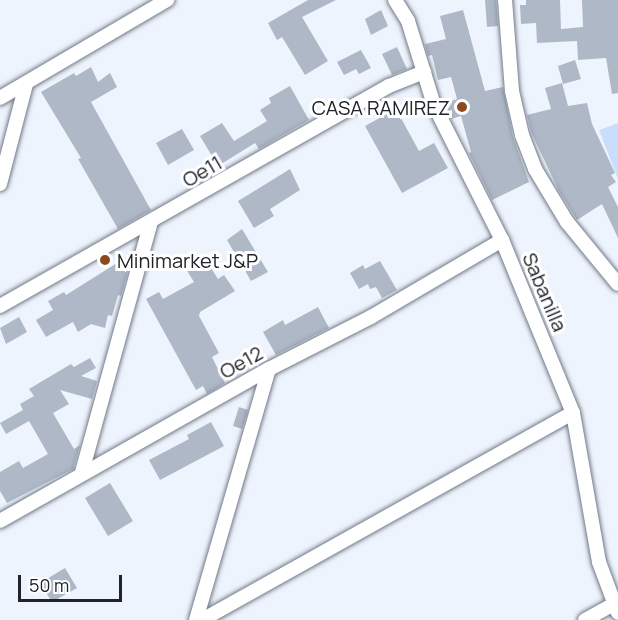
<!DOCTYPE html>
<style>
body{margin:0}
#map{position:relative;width:618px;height:620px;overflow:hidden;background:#eef4fd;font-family:Manrope,sans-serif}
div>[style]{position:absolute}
.green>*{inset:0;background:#c9defd}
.building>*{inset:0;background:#aeb8c6}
.roads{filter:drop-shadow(0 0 2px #717a87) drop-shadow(0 0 2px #717a87)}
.minor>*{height:14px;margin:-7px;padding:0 7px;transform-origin:7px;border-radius:7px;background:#fff}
.dots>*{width:16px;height:16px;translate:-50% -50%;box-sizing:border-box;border:3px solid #fff;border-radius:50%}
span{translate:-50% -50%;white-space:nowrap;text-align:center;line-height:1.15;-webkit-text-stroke:6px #fff;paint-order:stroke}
.poi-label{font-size:20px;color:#202429}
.right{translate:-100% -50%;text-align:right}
.left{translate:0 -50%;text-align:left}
.street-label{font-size:20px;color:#202429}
.scale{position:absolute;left:18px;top:575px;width:104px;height:27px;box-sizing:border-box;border:3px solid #202429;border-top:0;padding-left:8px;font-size:18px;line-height:21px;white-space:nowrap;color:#202429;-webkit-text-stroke:4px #fff;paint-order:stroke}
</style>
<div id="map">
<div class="green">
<i style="clip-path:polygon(618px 123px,618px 179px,599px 130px)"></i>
</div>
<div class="building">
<i style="clip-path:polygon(308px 0,336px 0,302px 17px,328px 61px,305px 75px,282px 37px,277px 40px,268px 23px)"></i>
<i style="clip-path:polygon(485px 0,496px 0,498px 26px,487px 27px)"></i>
<i style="clip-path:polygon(526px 0,560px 0,561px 29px,583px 27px,582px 0,618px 0,618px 93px,612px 94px,606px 58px,578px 60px,577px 41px,537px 43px,536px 23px,521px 24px,520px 5px,526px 5px)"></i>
<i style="clip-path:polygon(381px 10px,388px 26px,371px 35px,365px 19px)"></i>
<i style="clip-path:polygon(463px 10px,485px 91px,503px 87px,513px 137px,529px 182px,492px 200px,469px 153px,471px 152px,461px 116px,451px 119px,449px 115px,446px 103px,457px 99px,451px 77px,438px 80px,432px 55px,428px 56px,425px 44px,446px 39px,440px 16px)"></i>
<i style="clip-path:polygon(397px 47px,407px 69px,392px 75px,382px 54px)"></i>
<i style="clip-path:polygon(361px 50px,371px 68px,359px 74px,356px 69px,344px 75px,337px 62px)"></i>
<i style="clip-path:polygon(575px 60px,581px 79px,563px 84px,558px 66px)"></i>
<i style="clip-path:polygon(91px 67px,98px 82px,110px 73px,117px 87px,91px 102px,151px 210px,118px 229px,78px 159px,81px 158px,41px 92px,74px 73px,76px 76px)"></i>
<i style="clip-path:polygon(562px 83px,568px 106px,587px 103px,592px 124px,615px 173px,611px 175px,616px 182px,608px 187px,618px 207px,618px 238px,602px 204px,577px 220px,559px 191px,531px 132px,527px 115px,551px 109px,545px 88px)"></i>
<i style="clip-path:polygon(290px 86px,309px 120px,259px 149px,255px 143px,218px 166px,200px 136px,222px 123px,234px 141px,267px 121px,260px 110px,271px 103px,269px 98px)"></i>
<i style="clip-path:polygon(396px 109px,419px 151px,434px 143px,448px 168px,402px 193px,365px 126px)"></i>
<i style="clip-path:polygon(182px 129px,194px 150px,168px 165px,156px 143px)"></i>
<i style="clip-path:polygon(290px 169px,300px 190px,270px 209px,274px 216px,254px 228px,238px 201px)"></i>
<i style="clip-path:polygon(242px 229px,268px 272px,251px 281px,227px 240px)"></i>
<i style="clip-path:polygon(204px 257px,218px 279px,224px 275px,235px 291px,200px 312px,199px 316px,219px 353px,212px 357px,225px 383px,207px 394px,203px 386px,196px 390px,146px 299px,159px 292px,163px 299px,194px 282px,186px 269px)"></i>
<i style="clip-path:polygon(125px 258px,130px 263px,121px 296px,118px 295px,112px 316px,108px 315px,105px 328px,91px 324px,78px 332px,73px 322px,46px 337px,36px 320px,53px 310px,48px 301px,64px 292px,66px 295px)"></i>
<i style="clip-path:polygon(380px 261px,397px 290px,382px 298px,376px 287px,370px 289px,368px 284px,359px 289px,350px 273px,363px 265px,365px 269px)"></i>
<i style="clip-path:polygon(318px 307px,329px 328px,276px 355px,263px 332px,283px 320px,285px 325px)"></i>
<i style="clip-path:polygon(19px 317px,27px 332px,6px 344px,0 328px)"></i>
<i style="clip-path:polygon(90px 358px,96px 368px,81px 376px,97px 381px,92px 399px,60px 390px,69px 404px,53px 413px,74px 449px,80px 445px,73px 469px,7px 503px,0 491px,0 472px,19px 461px,23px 468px,48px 454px,29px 421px,6px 434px,0 423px,23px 410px,20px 404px,34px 396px,29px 389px,71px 364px,74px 367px)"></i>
<i style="clip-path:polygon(239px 407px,248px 410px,242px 429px,233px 426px)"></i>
<i style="clip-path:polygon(211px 422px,224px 446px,160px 480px,149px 460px,189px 439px,187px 435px)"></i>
<i style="clip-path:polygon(110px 483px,133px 521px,108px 536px,85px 498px)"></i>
<i style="clip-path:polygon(65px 568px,77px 588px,52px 602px,40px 583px)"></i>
</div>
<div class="roads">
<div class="minor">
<i style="left:395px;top:0;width:25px;rotate:58deg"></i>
<i style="left:408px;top:21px;width:88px;rotate:72.8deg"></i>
<i style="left:434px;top:105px;width:151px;rotate:63.3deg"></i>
<i style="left:502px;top:240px;width:187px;rotate:67.7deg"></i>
<i style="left:573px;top:413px;width:151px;rotate:80.1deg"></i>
<i style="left:599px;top:562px;width:54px;rotate:69.6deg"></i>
<i style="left:505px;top:0;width:91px;rotate:85.6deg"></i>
<i style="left:512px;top:91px;width:45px;rotate:77.2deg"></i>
<i style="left:522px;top:135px;width:36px;rotate:69deg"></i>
<i style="left:535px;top:169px;width:62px;rotate:58.9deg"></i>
<i style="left:567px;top:222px;width:80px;rotate:50.6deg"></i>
<i style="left:0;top:98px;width:194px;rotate:-30.4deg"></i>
<i style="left:0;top:184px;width:103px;rotate:-75.4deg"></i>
<i style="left:0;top:306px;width:447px;rotate:-29.5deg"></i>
<i style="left:389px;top:86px;width:38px;rotate:-22deg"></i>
<i style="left:82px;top:472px;width:259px;rotate:-74.6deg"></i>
<i style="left:0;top:521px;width:309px;rotate:-29.5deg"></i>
<i style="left:269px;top:369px;width:114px;rotate:-27deg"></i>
<i style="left:371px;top:317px;width:152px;rotate:-30.4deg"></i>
<i style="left:196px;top:620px;width:261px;rotate:-73.8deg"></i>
<i style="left:202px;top:620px;width:425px;rotate:-29.2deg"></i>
<i style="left:585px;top:620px;width:33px;rotate:-29deg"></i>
</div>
</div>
<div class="dots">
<i style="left:462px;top:107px;background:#8e4820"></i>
<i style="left:105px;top:260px;background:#8e4820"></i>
</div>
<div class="poi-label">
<span class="right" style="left:450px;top:107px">CASA RAMIREZ</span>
<span class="left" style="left:117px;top:260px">Minimarket J&amp;P</span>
</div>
<div class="street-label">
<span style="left:202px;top:171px;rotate:-30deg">Oe11</span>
<span style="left:545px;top:292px;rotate:67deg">Sabanilla</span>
<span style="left:241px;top:362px;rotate:-29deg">Oe12</span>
</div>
<div class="scale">50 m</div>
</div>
